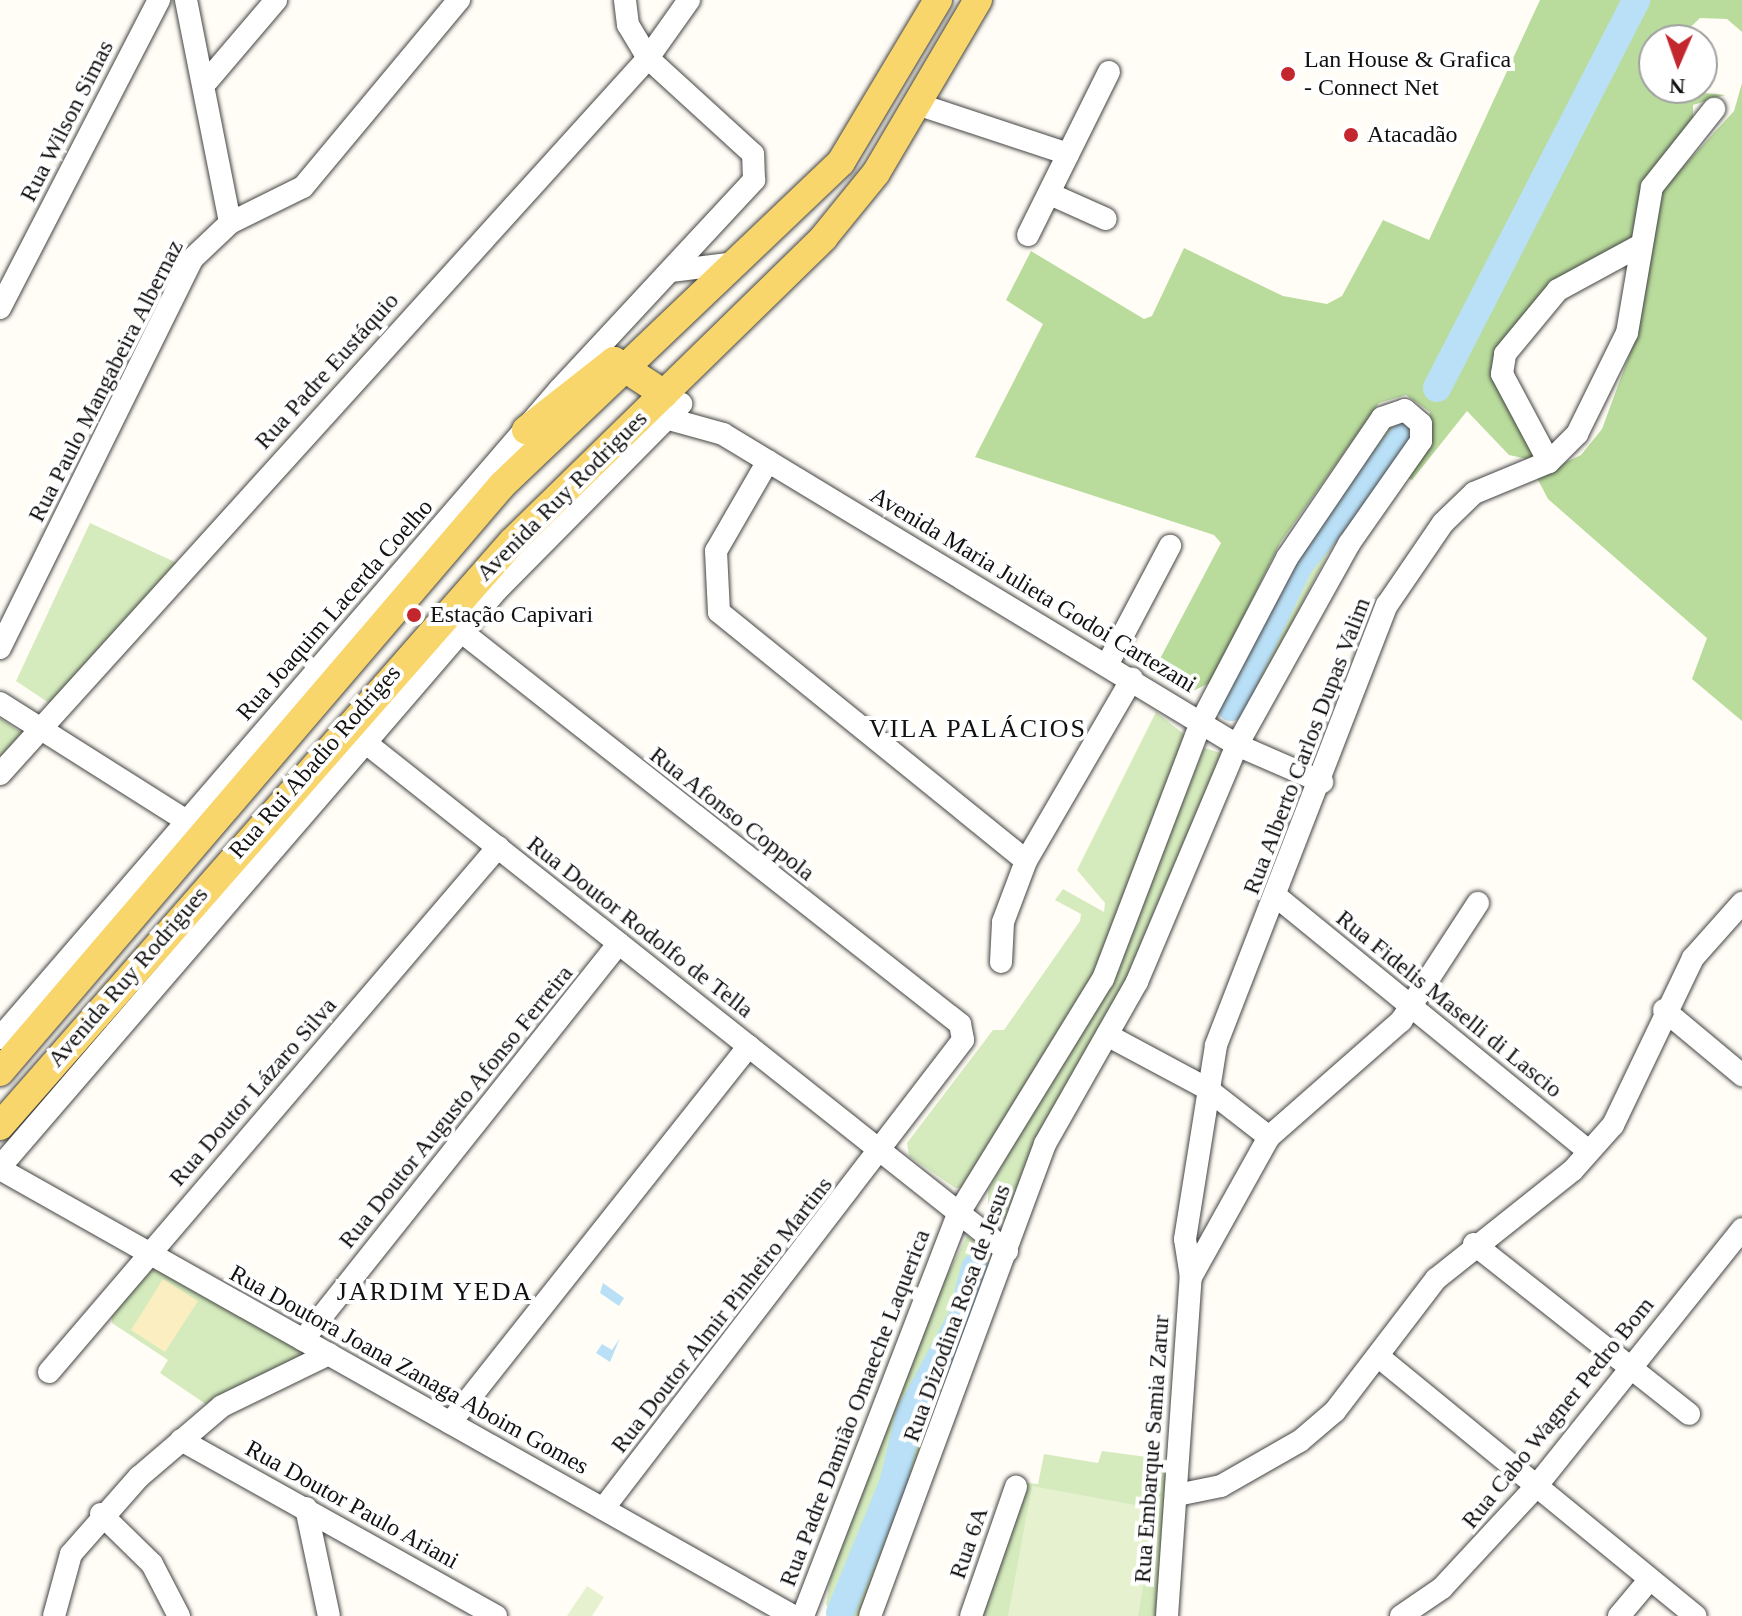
<!DOCTYPE html>
<meta charset="utf-8">
<style>
body{margin:0}
#map{position:relative;width:1742px;height:1616px;overflow:hidden;background:#fffdf5;font-family:"Times New Roman",serif}
div>[style]{position:absolute}
.green>*{inset:0;background:#d5ebbd}
.forest>*{inset:0;background:#b9dc9c}
.sand>*{inset:0;background:#fbeec1}
.pitch>*{inset:0;background:#e6f2cf}
.water>*{inset:0;background:#b9e0f7}
.river>*{height:28px;margin:-14px;padding:0 14px;transform-origin:14px;border-radius:14px;background:#b9e0f7}
.roads{filter:drop-shadow(0 0 2px #444) drop-shadow(0 0 2px #444)}
.minor>*{height:22px;margin:-11px;padding:0 11px;transform-origin:11px;border-radius:11px;background:#fff}
.major>*{height:28px;margin:-14px;padding:0 14px;transform-origin:14px;border-radius:14px;background:#f9d66b}
.dots>*{width:22px;height:22px;translate:-50% -50%;box-sizing:border-box;border:4px solid #fff;border-radius:50%}
span{translate:-50% -50%;white-space:nowrap;text-align:center;line-height:1.15;-webkit-text-stroke:8px #fff;paint-order:stroke}
.poi-label{font-size:24px;color:#111}
.left{translate:0 -50%;text-align:left}
.street-label{font-size:24px;color:#111}
.neighbourhood-label{font-size:26px;color:#111;letter-spacing:2px}
.north{position:absolute;left:1638px;top:24px;width:80px;height:80px;box-sizing:border-box;background:#fff;border:2px solid #a0a0a0;border-radius:50%;rotate:182deg;font-size:22px;font-weight:700;line-height:32px;text-align:center;color:#111}
.north::after{content:'';display:block;margin:auto;width:28px;height:36px;background:#c4262e;clip-path:polygon(50% 0,100% 100%,50% 72%,0 100%)}
</style>
<div id="map">
<div class="green">
<i style="clip-path:polygon(1386px 424px,1401px 425px,1406px 445px,1327px 555px,1243px 718px,1220px 709px,1282px 583px)"></i>
<i style="clip-path:polygon(90px 523px,188px 568px,64px 713px,16px 681px)"></i>
<i style="clip-path:polygon(1156px 712px,1185px 735px,1102px 962px,963px 1188px,955px 1188px,909px 1156px,907px 1143px,993px 1030px,1004px 1030px,1080px 921px,1081px 914px,1055px 900px,1063px 889px,1104px 912px,1105px 903px,1077px 870px)"></i>
<i style="clip-path:polygon(0 718px,24px 735px,0 762px)"></i>
<i style="clip-path:polygon(1204px 748px,1224px 754px,1150px 936px,1006px 1220px,988px 1209px,988px 1190px,1123px 953px)"></i>
<i style="clip-path:polygon(967px 1236px,998px 1255px,859px 1616px,832px 1616px,826px 1604px,832px 1569px,930px 1309px)"></i>
<i style="clip-path:polygon(154px 1268px,300px 1348px,299px 1358px,210px 1407px,160px 1373px,168px 1360px,112px 1323px,111px 1314px)"></i>
<i style="clip-path:polygon(1102px 1451px,1177px 1461px,1164px 1616px,967px 1616px,1013px 1482px,1038px 1484px,1044px 1454px,1098px 1463px)"></i>
</div>
<div class="forest">
<i style="clip-path:polygon(1540px 0,1742px 0,1742px 32px,1727px 19px,1700px 18px,1677px 40px,1654px 40px,1654px 88px,1725px 95px,1693px 105px,1693px 131px,1634px 236px,1500px 350px,1536px 444px,1531px 460px,1509px 455px,1467px 411px,1412px 480px,1404px 476px,1427px 448px,1430px 412px,1406px 395px,1379px 403px,1280px 543px,1211px 682px,1189px 693px,1176px 687px,1153px 672px,1221px 543px,1214px 535px,975px 457px,1043px 324px,1006px 300px,1031px 251px,1144px 319px,1152px 316px,1184px 248px,1283px 296px,1327px 304px,1342px 296px,1383px 220px,1429px 240px)"></i>
<i style="clip-path:polygon(1742px 83px,1742px 721px,1692px 679px,1707px 638px,1548px 499px,1536px 476px,1581px 455px,1602px 429px,1630px 353px,1661px 191px,1734px 111px)"></i>
</div>
<div class="sand">
<i style="clip-path:polygon(163px 1279px,198px 1301px,165px 1352px,131px 1330px)"></i>
</div>
<div class="pitch">
<i style="clip-path:polygon(1032px 1486px,1157px 1509px,1138px 1616px,1008px 1616px)"></i>
<i style="clip-path:polygon(587px 1586px,604px 1597px,592px 1616px,567px 1616px)"></i>
</div>
<div class="water">
<i style="clip-path:polygon(603px 1283px,624px 1298px,619px 1306px,600px 1293px)"></i>
<i style="clip-path:polygon(620px 1338px,610px 1362px,596px 1353px,602px 1344px,612px 1350px)"></i>
</div>
<div class="river">
<i style="left:1437px;top:388px;width:436px;rotate:-62.8deg"></i>
<i style="left:1231px;top:707px;width:157px;rotate:-64.4deg"></i>
<i style="left:1299px;top:565px;width:175px;rotate:-51deg"></i>
<i style="left:840px;top:1613px;width:139px;rotate:-67.7deg"></i>
<i style="left:893px;top:1484px;width:72px;rotate:-76.3deg"></i>
<i style="left:910px;top:1414px;width:110px;rotate:-61.8deg"></i>
<i style="left:962px;top:1317px;width:51px;rotate:-75.1deg"></i>
</div>
<div class="roads">
<div class="minor">
<i style="left:186px;top:0;width:227px;rotate:78.8deg"></i>
<i style="left:208px;top:80px;width:105px;rotate:-49.6deg"></i>
<i style="left:917px;top:104px;width:159px;rotate:18.3deg"></i>
<i style="left:1050px;top:194px;width:61px;rotate:24.1deg"></i>
<i style="left:1028px;top:235px;width:182px;rotate:-63.6deg"></i>
<i style="left:671px;top:271px;width:65px;rotate:-7deg"></i>
<i style="left:0;top:308px;width:347px;rotate:-62.7deg"></i>
<i style="left:673px;top:420px;width:52px;rotate:15.6deg"></i>
<i style="left:723px;top:434px;width:601px;rotate:31.18deg"></i>
<i style="left:1237px;top:745px;width:93px;rotate:23.5deg"></i>
<i style="left:768px;top:461px;width:104px;rotate:120deg"></i>
<i style="left:716px;top:551px;width:61px;rotate:87.2deg"></i>
<i style="left:719px;top:612px;width:395px;rotate:39deg"></i>
<i style="left:1549px;top:462px;width:100px;rotate:-118.1deg"></i>
<i style="left:1502px;top:374px;width:20px;rotate:-81deg"></i>
<i style="left:1505px;top:354px;width:83px;rotate:-50.4deg"></i>
<i style="left:1558px;top:290px;width:94px;rotate:-28.5deg"></i>
<i style="left:462px;top:632px;width:634px;rotate:38.21deg"></i>
<i style="left:960px;top:1024px;width:16px;rotate:79deg"></i>
<i style="left:963px;top:1040px;width:591px;rotate:127.51deg"></i>
<i style="left:0;top:648px;width:434px;rotate:-63.7deg"></i>
<i style="left:192px;top:259px;width:52px;rotate:-43.5deg"></i>
<i style="left:230px;top:223px;width:81px;rotate:-26.3deg"></i>
<i style="left:303px;top:187px;width:244px;rotate:-50.2deg"></i>
<i style="left:1107px;top:665px;width:135px;rotate:-62.1deg"></i>
<i style="left:0;top:703px;width:219px;rotate:32.3deg"></i>
<i style="left:366px;top:743px;width:818px;rotate:38.4deg"></i>
<i style="left:0;top:774px;width:966px;rotate:-47.85deg"></i>
<i style="left:648px;top:58px;width:71px;rotate:-54.7deg"></i>
<i style="left:1277px;top:897px;width:402px;rotate:39.2deg"></i>
<i style="left:1001px;top:962px;width:40px;rotate:-87.1deg"></i>
<i style="left:1003px;top:922px;width:65px;rotate:-69.3deg"></i>
<i style="left:1026px;top:861px;width:211px;rotate:-59.8deg"></i>
<i style="left:1664px;top:1010px;width:102px;rotate:39.8deg"></i>
<i style="left:1107px;top:1035px;width:112px;rotate:28.2deg"></i>
<i style="left:1206px;top:1088px;width:80px;rotate:37.9deg"></i>
<i style="left:0;top:1038px;width:856px;rotate:-49.22deg"></i>
<i style="left:559px;top:390px;width:287px;rotate:-47.1deg"></i>
<i style="left:754px;top:180px;width:26px;rotate:-92deg"></i>
<i style="left:753px;top:154px;width:142px;rotate:-137.6deg"></i>
<i style="left:648px;top:58px;width:39px;rotate:-121deg"></i>
<i style="left:628px;top:25px;width:25px;rotate:-97deg"></i>
<i style="left:0;top:1167px;width:762px;rotate:-49.26deg"></i>
<i style="left:497px;top:590px;width:262px;rotate:-45.3deg"></i>
<i style="left:0;top:1169px;width:910px;rotate:29.41deg"></i>
<i style="left:1474px;top:1244px;width:274px;rotate:38.3deg"></i>
<i style="left:1191px;top:1277px;width:38px;rotate:-99deg"></i>
<i style="left:1185px;top:1239px;width:196px;rotate:-80.9deg"></i>
<i style="left:1216px;top:1045px;width:472px;rotate:-68.8deg"></i>
<i style="left:1387px;top:605px;width:99px;rotate:-55.7deg"></i>
<i style="left:1443px;top:523px;width:43px;rotate:-44.1deg"></i>
<i style="left:1474px;top:493px;width:81px;rotate:-22.5deg"></i>
<i style="left:1549px;top:462px;width:40px;rotate:-45deg"></i>
<i style="left:1577px;top:434px;width:113px;rotate:-63.7deg"></i>
<i style="left:1627px;top:333px;width:148px;rotate:-80.3deg"></i>
<i style="left:1652px;top:187px;width:100px;rotate:-51.5deg"></i>
<i style="left:303px;top:1340px;width:507px;rotate:-51.48deg"></i>
<i style="left:1379px;top:1357px;width:409px;rotate:39.3deg"></i>
<i style="left:49px;top:1372px;width:691px;rotate:-49.46deg"></i>
<i style="left:450px;top:1423px;width:481px;rotate:-51.6deg"></i>
<i style="left:181px;top:1440px;width:361px;rotate:29.2deg"></i>
<i style="left:1177px;top:1495px;width:45px;rotate:-11.6deg"></i>
<i style="left:1221px;top:1486px;width:91px;rotate:-29.7deg"></i>
<i style="left:1300px;top:1441px;width:46px;rotate:-40.6deg"></i>
<i style="left:1335px;top:1411px;width:166px;rotate:-52.6deg"></i>
<i style="left:1436px;top:1279px;width:175px;rotate:-38.5deg"></i>
<i style="left:1573px;top:1170px;width:60px;rotate:-48.4deg"></i>
<i style="left:1613px;top:1125px;width:185px;rotate:-64.4deg"></i>
<i style="left:1693px;top:958px;width:74px;rotate:-48.3deg"></i>
<i style="left:306px;top:1508px;width:110px;rotate:78deg"></i>
<i style="left:101px;top:1514px;width:71px;rotate:44.4deg"></i>
<i style="left:152px;top:1564px;width:59px;rotate:62.6deg"></i>
<i style="left:54px;top:1616px;width:64px;rotate:-74.7deg"></i>
<i style="left:71px;top:1554px;width:103px;rotate:-48.6deg"></i>
<i style="left:139px;top:1477px;width:109px;rotate:-40.5deg"></i>
<i style="left:222px;top:1406px;width:119px;rotate:-25.9deg"></i>
<i style="left:803px;top:1616px;width:429px;rotate:-68.9deg"></i>
<i style="left:957px;top:1216px;width:278px;rotate:-58.4deg"></i>
<i style="left:1103px;top:979px;width:275px;rotate:-69.1deg"></i>
<i style="left:1201px;top:722px;width:185px;rotate:-62.3deg"></i>
<i style="left:1287px;top:558px;width:169px;rotate:-55.8deg"></i>
<i style="left:1382px;top:418px;width:24px;rotate:-19deg"></i>
<i style="left:1405px;top:410px;width:21px;rotate:41deg"></i>
<i style="left:1421px;top:424px;width:17px;rotate:90deg"></i>
<i style="left:1421px;top:441px;width:126px;rotate:125deg"></i>
<i style="left:1349px;top:544px;width:230px;rotate:119.1deg"></i>
<i style="left:1237px;top:745px;width:257px;rotate:112.9deg"></i>
<i style="left:1137px;top:982px;width:186px;rotate:119.6deg"></i>
<i style="left:1045px;top:1144px;width:503px;rotate:110.34deg"></i>
<i style="left:971px;top:1616px;width:137px;rotate:-70.8deg"></i>
<i style="left:1167px;top:1616px;width:340px;rotate:-86deg"></i>
<i style="left:1191px;top:1277px;width:160px;rotate:-60.9deg"></i>
<i style="left:1269px;top:1137px;width:176px;rotate:-41.3deg"></i>
<i style="left:1401px;top:1021px;width:141px;rotate:-56.9deg"></i>
<i style="left:1401px;top:1616px;width:50px;rotate:-34.3deg"></i>
<i style="left:1442px;top:1588px;width:135px;rotate:-47.1deg"></i>
<i style="left:1534px;top:1489px;width:333px;rotate:-51.3deg"></i>
<i style="left:1619px;top:1616px;width:48px;rotate:-50deg"></i>
</div>
<div class="major">
<i style="left:526px;top:430px;width:112px;rotate:-38.1deg"></i>
<i style="left:614px;top:361px;width:60px;rotate:33.4deg"></i>
<i style="left:0;top:1072px;width:772px;rotate:-49.46deg"></i>
<i style="left:502px;top:485px;width:468px;rotate:-43.6deg"></i>
<i style="left:841px;top:162px;width:189px;rotate:-59.1deg"></i>
<i style="left:0;top:1126px;width:777px;rotate:-48.76deg"></i>
<i style="left:512px;top:542px;width:436px;rotate:-44.3deg"></i>
<i style="left:824px;top:237px;width:82px;rotate:-50.9deg"></i>
<i style="left:876px;top:173px;width:201px;rotate:-59.5deg"></i>
</div>
</div>
<div class="dots">
<i style="left:1288px;top:74px;background:#c4262e"></i>
<i style="left:1351px;top:135px;background:#c4262e"></i>
<i style="left:414px;top:615px;background:#c4262e"></i>
</div>
<div class="poi-label">
<span class="left" style="left:1304px;top:74px">Lan House &amp; Grafica<br>- Connect Net</span>
<span class="left" style="left:1367px;top:135px">Atacadão</span>
<span class="left" style="left:430px;top:615px">Estação Capivari</span>
</div>
<div class="street-label">
<span style="left:67px;top:121px;rotate:-63deg">Rua Wilson Simas</span>
<span style="left:327px;top:371px;rotate:-48deg">Rua Padre Eustáquio</span>
<span style="left:106px;top:381px;rotate:-63deg">Rua Paulo Mangabeira Albernaz</span>
<span style="left:562px;top:496px;rotate:-45deg">Avenida Ruy Rodrigues</span>
<span style="left:1033px;top:590px;rotate:31deg">Avenida Maria Julieta Godoi Cartezani</span>
<span style="left:335px;top:610px;rotate:-49deg">Rua Joaquim Lacerda Coelho</span>
<span style="left:1307px;top:746px;rotate:-69deg">Rua Alberto Carlos Dupas Valim</span>
<span style="left:315px;top:762px;rotate:-49deg">Rua Rui Abadio Rodriges</span>
<span style="left:732px;top:814px;rotate:38deg">Rua Afonso Coppola</span>
<span style="left:640px;top:927px;rotate:38deg">Rua Doutor Rodolfo de Tella</span>
<span style="left:128px;top:977px;rotate:-49deg">Avenida Ruy Rodrigues</span>
<span style="left:1449px;top:1004px;rotate:39deg">Rua Fidelis Maselli di Lascio</span>
<span style="left:253px;top:1092px;rotate:-49deg">Rua Doutor Lázaro Silva</span>
<span style="left:456px;top:1107px;rotate:-51deg">Rua Doutor Augusto Afonso Ferreira</span>
<span style="left:957px;top:1313px;rotate:-70deg">Rua Dizodina Rosa de Jesus</span>
<span style="left:722px;top:1315px;rotate:-52deg">Rua Doutor Almir Pinheiro Martins</span>
<span style="left:409px;top:1370px;rotate:29deg">Rua Doutora Joana Zanaga Aboim Gomes</span>
<span style="left:855px;top:1408px;rotate:-69deg">Rua Padre Damião Omaeche Laquerica</span>
<span style="left:1558px;top:1413px;rotate:-51deg">Rua Cabo Wagner Pedro Bom</span>
<span style="left:1152px;top:1449px;rotate:-86deg">Rua Embarque Samia Zarur</span>
<span style="left:352px;top:1505px;rotate:29deg">Rua Doutor Paulo Ariani</span>
<span style="left:969px;top:1543px;rotate:-71deg">Rua 6A</span>
</div>
<div class="neighbourhood-label">
<span style="left:978px;top:729px">VILA PALÁCIOS</span>
<span style="left:435px;top:1292px">JARDIM YEDA</span>
</div>
<div class="north">N</div>
</div>
